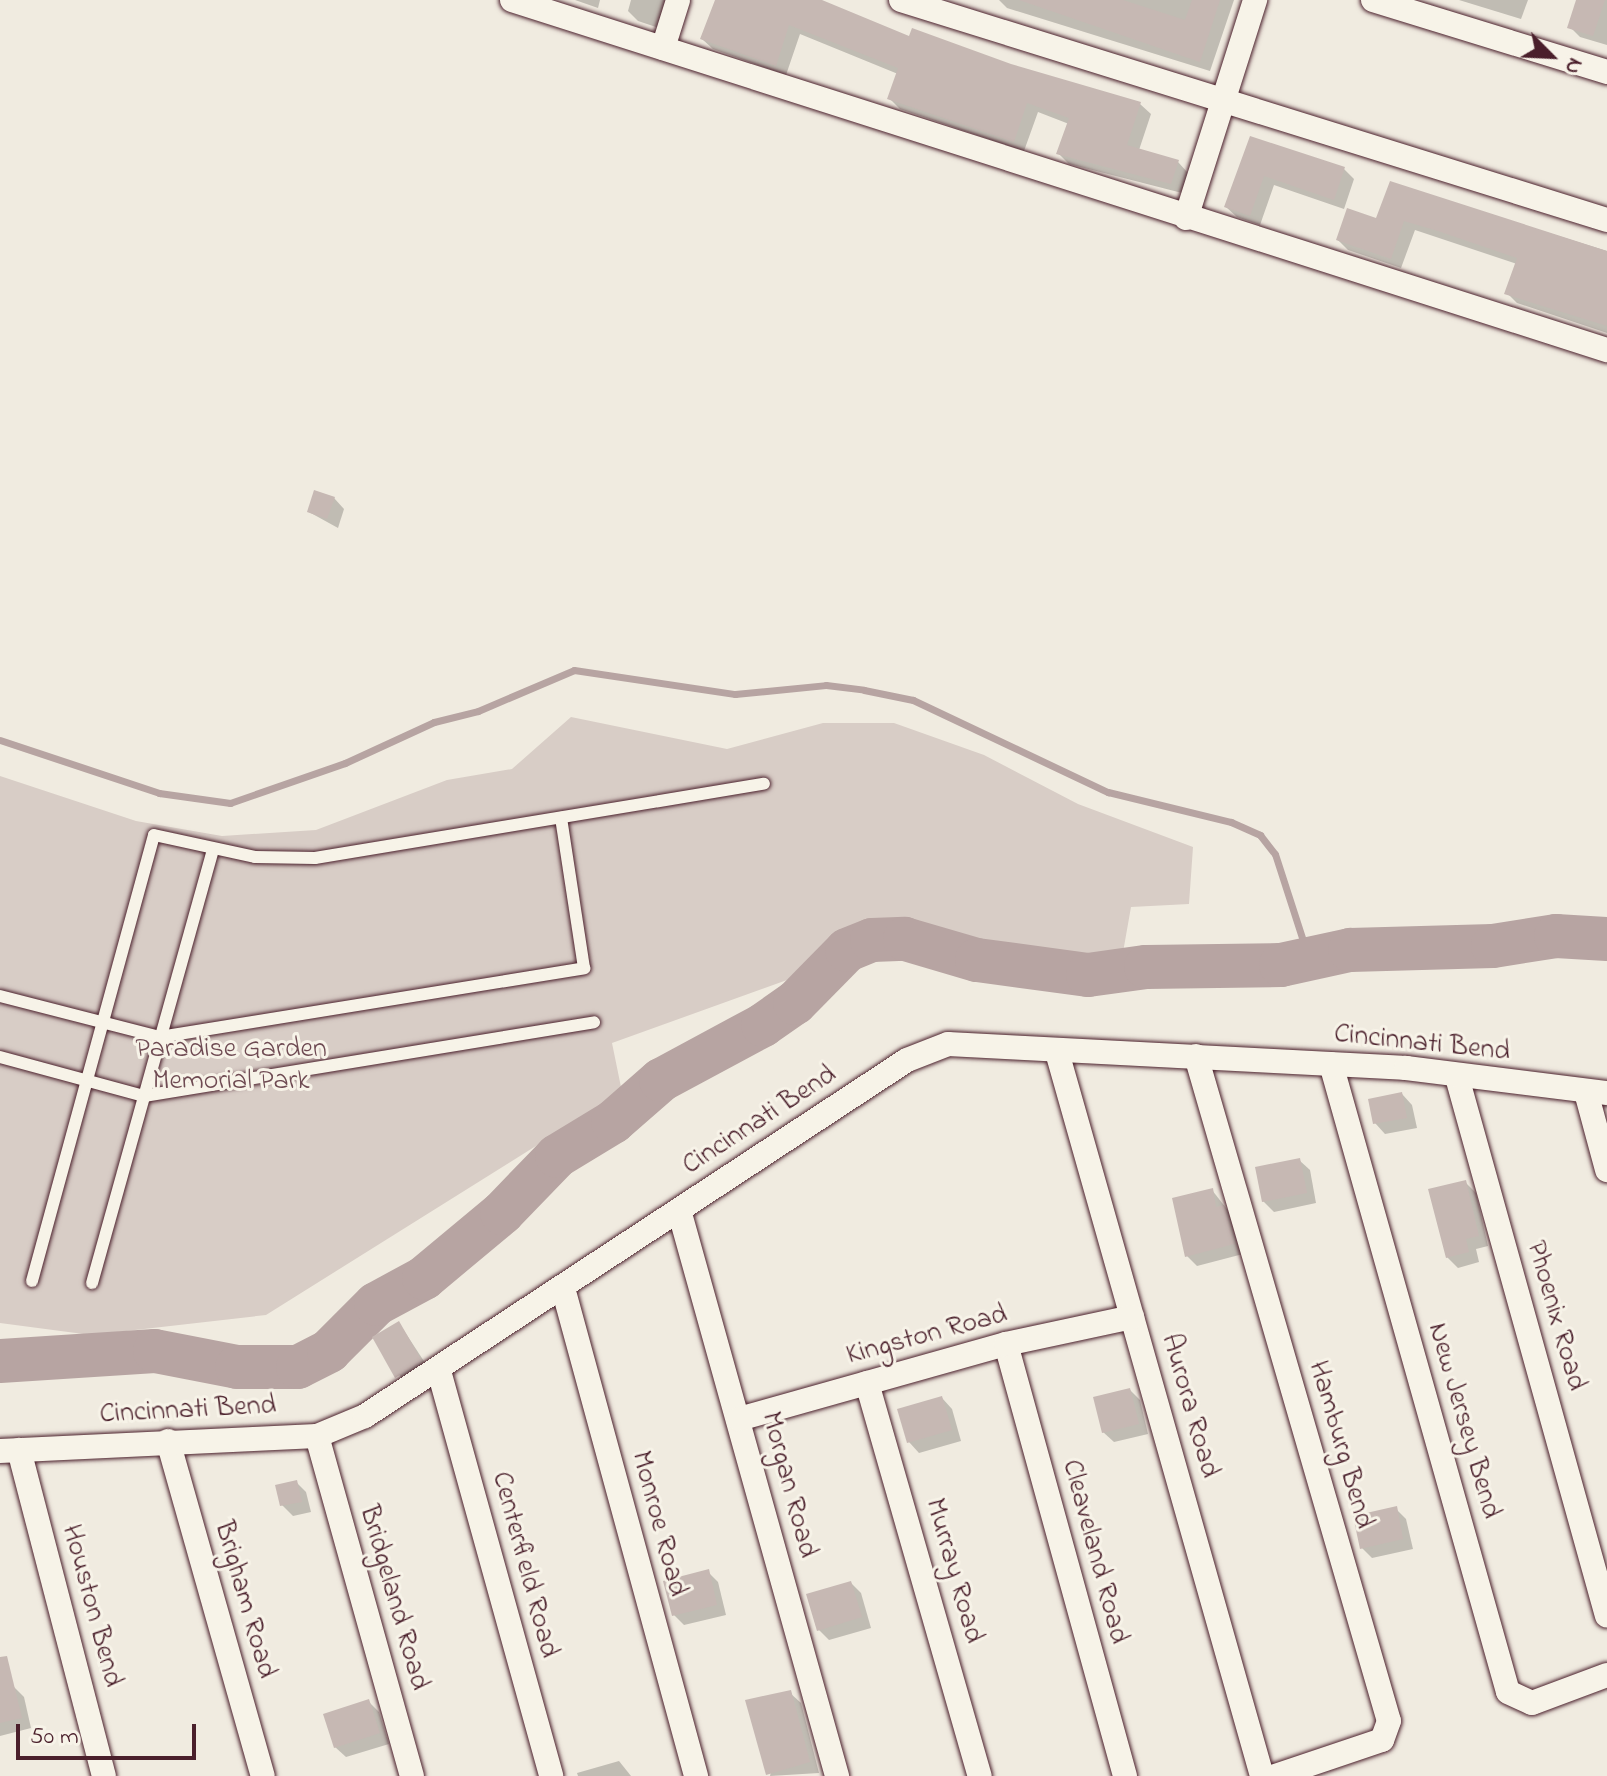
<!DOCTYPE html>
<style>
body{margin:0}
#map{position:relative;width:1607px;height:1776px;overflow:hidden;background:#f0ebe0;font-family:"Indie Flower",sans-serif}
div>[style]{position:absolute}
.green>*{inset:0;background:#d8cdc6}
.shadow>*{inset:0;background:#0003}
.stream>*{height:7px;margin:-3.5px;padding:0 3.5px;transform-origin:3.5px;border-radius:3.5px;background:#b7a4a2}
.river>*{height:44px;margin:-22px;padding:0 22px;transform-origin:22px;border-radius:22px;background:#b7a4a2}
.building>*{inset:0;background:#c6b8b3}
.roads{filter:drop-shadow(0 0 2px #4a1f2b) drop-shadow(0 0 2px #4a1f2b)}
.lane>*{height:12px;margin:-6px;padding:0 6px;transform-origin:6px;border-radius:6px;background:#f7f3e8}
.street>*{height:24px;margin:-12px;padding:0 12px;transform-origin:12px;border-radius:12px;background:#f7f3e8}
span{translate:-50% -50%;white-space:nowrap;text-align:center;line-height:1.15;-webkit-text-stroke:6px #f7f3e8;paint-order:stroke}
.street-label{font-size:28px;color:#4a1f2b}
.park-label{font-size:28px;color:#6e4a52}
.north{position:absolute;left:1511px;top:16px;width:80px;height:80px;-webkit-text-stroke:6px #f7f3e8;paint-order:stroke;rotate:114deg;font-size:22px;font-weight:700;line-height:32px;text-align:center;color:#4a1f2b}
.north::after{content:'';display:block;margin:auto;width:28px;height:36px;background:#4a1f2b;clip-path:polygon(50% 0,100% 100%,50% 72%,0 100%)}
.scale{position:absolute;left:16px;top:1724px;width:180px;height:36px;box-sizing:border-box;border:4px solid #4a1f2b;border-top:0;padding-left:10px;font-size:24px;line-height:28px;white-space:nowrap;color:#4a1f2b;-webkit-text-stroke:6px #f7f3e8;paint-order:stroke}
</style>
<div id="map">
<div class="green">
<i style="clip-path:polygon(571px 717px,727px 749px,823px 723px,894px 723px,984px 755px,1078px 804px,1193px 847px,1189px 904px,1131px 907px,1122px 958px,1015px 960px,961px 954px,878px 921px,846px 929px,787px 980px,612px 1043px,622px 1092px,266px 1315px,91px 1335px,0 1323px,0 776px,136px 821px,222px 836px,316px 830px,447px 780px,512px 769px)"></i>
</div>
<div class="shadow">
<i style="clip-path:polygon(575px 0,600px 0,598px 8px)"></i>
<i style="clip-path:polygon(631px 0,672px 0,662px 29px,638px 21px,628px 11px)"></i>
<i style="clip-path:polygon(716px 0,806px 0,910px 38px,1140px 104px,1151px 114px,1139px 150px,1178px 162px,1188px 173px,1182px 193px,1069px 164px,1059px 154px,1069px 124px,1038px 112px,1024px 151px,900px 109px,890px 99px,898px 74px,800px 34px,786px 75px,713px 49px,702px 39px)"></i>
<i style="clip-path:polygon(999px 0,1234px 0,1210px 71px,1007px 8px)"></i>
<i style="clip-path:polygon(1459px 0,1528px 0,1521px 19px)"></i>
<i style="clip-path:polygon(1579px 0,1607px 0,1607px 45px,1580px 37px,1570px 27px)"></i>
<i style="clip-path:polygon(1251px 139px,1344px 169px,1354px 179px,1344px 209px,1274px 185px,1260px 225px,1237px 217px,1226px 207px)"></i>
<i style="clip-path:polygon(1391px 184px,1607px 251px,1607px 333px,1517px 303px,1507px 293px,1517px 264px,1415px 230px,1401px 268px,1348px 250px,1338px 240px,1378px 220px)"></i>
<i style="clip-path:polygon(334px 498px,344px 509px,338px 528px,309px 512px)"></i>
<i style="clip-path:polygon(1402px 1094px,1412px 1105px,1417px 1128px,1385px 1134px,1375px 1123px)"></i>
<i style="clip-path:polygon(1299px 1160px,1310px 1170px,1316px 1203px,1274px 1212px,1263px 1201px)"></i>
<i style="clip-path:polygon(1465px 1182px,1476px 1193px,1488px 1246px,1476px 1249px,1479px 1262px,1458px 1268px,1447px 1257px)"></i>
<i style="clip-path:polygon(1212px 1190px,1233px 1217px,1243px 1254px,1197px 1266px,1187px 1256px)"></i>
<i style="clip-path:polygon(399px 1323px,431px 1372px,407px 1387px,375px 1337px)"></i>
<i style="clip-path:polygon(1130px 1390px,1140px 1400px,1148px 1434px,1114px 1442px,1103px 1432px)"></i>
<i style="clip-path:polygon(942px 1398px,952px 1409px,961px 1441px,919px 1453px,909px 1442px)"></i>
<i style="clip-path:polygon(296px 1482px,306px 1492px,311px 1512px,293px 1516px,282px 1505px)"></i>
<i style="clip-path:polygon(1396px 1509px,1406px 1519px,1413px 1549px,1372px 1558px,1362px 1548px)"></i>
<i style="clip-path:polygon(708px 1572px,718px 1582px,726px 1615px,684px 1625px,674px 1615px)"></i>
<i style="clip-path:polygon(851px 1583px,861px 1593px,871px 1628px,829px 1640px,819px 1630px)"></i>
<i style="clip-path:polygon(14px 1687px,24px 1697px,31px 1728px,0 1736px,0 1690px)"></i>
<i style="clip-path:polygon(790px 1693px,801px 1703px,819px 1773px,770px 1776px)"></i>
<i style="clip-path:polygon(369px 1702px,379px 1712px,389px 1744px,346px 1757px,335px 1747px)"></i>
<i style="clip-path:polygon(619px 1761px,631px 1776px,578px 1776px,577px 1773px)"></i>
</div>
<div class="stream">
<i style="left:0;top:740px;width:168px;rotate:18.4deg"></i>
<i style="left:159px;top:793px;width:72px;rotate:8deg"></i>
<i style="left:230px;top:803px;width:122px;rotate:-19.2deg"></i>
<i style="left:345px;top:763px;width:98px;rotate:-24.7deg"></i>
<i style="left:434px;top:722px;width:45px;rotate:-14deg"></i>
<i style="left:478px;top:711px;width:104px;rotate:-23.1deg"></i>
<i style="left:574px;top:670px;width:163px;rotate:8.5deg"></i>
<i style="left:735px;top:694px;width:91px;rotate:-5.6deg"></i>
<i style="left:826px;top:685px;width:38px;rotate:7deg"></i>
<i style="left:864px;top:690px;width:50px;rotate:11.5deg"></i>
<i style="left:913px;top:700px;width:216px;rotate:25.3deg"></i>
<i style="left:1108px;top:792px;width:127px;rotate:13.7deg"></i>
<i style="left:1231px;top:822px;width:32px;rotate:24deg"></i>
<i style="left:1260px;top:835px;width:24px;rotate:52deg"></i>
<i style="left:1275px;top:854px;width:110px;rotate:72.1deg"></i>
</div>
<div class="river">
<i style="left:0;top:1361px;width:155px;rotate:-3.7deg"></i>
<i style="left:155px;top:1351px;width:84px;rotate:11deg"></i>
<i style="left:237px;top:1367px;width:61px"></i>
<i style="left:298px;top:1367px;width:35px;rotate:-27deg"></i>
<i style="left:329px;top:1351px;width:66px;rotate:-45deg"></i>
<i style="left:376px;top:1304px;width:55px;rotate:-28.4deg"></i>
<i style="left:424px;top:1278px;width:102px;rotate:-39.8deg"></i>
<i style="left:502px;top:1213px;width:79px;rotate:-46deg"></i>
<i style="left:557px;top:1156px;width:66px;rotate:-31.3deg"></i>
<i style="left:613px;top:1122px;width:64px;rotate:-41.2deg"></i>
<i style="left:661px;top:1080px;width:116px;rotate:-28.3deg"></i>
<i style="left:763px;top:1025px;width:39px;rotate:-35deg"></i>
<i style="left:795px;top:1003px;width:74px;rotate:-45.5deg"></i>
<i style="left:847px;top:950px;width:27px;rotate:-22deg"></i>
<i style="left:872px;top:940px;width:33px;rotate:-2deg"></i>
<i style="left:905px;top:939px;width:75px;rotate:16.3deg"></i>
<i style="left:977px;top:960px;width:112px;rotate:7.7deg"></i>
<i style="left:1088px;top:975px;width:59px;rotate:-7.9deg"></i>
<i style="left:1146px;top:967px;width:135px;rotate:-0.8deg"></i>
<i style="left:1281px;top:965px;width:71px;rotate:-12.3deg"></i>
<i style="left:1350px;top:950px;width:143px;rotate:-1.6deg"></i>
<i style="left:1493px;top:946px;width:64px;rotate:-9deg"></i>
<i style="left:1556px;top:936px;width:51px;rotate:3.4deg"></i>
</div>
<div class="building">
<i style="clip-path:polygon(715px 0,822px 0,909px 36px,912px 28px,1011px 64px,1141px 102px,1127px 145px,1179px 160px,1171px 184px,1056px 154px,1069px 118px,1027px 103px,1014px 142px,887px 99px,898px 68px,789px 25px,776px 66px,700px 39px)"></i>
<i style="clip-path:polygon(1019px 0,1123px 0,1185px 20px,1192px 0,1220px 0,1200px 62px)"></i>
<i style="clip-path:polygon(1576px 0,1605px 0,1593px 36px,1567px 28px)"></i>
<i style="clip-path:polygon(1250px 136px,1345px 167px,1334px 200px,1264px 176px,1250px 216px,1224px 207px)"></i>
<i style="clip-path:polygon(1390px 181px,1607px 251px,1607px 326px,1504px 294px,1517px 258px,1438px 231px,1404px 221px,1391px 259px,1336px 240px,1347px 208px,1376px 218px)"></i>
<i style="clip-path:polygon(314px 490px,335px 497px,327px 519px,307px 512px)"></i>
<i style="clip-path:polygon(1402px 1092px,1407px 1118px,1373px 1124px,1368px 1099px)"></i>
<i style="clip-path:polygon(1300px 1158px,1307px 1193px,1262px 1202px,1255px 1167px)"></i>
<i style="clip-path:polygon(1466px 1180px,1479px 1236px,1466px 1239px,1469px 1252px,1446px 1258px,1428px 1189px)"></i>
<i style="clip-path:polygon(1213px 1188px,1216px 1207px,1224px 1205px,1234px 1244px,1185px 1257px,1172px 1198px)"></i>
<i style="clip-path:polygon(399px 1321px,422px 1361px,395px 1378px,372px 1337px)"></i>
<i style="clip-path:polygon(1130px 1388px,1139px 1424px,1102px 1433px,1093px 1397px)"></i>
<i style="clip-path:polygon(942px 1396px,952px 1430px,907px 1443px,897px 1409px)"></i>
<i style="clip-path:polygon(297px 1480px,302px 1502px,280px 1506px,275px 1485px)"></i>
<i style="clip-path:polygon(1397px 1506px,1403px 1539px,1360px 1549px,1353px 1516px)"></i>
<i style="clip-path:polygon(709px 1569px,717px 1605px,672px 1616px,663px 1581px)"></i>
<i style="clip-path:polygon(851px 1581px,862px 1617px,817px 1631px,806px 1594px)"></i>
<i style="clip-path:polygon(7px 1656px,22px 1718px,0 1723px,0 1657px)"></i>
<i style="clip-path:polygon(791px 1690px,810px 1762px,766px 1775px,745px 1700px)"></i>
<i style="clip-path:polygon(369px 1699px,380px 1733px,334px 1748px,323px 1714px)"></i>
</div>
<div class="roads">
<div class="lane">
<i style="left:0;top:996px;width:165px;rotate:14.4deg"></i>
<i style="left:160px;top:1037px;width:430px;rotate:-9.2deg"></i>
<i style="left:584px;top:968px;width:152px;rotate:-98.7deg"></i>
<i style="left:0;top:1057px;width:149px;rotate:15.2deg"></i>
<i style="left:144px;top:1096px;width:456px;rotate:-9.3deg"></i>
<i style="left:32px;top:1281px;width:462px;rotate:-74.7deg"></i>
<i style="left:154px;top:835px;width:103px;rotate:12.3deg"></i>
<i style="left:255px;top:857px;width:60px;rotate:1deg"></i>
<i style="left:315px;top:858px;width:455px;rotate:-9.4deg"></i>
<i style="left:92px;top:1283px;width:451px;rotate:-74.4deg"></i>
</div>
<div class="street">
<i style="left:512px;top:0;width:1150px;rotate:17.73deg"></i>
<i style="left:901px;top:0;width:739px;rotate:17.31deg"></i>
<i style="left:1373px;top:0;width:245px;rotate:17.1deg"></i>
<i style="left:663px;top:48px;width:50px;rotate:-72.6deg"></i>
<i style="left:1186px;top:218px;width:229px;rotate:-72.4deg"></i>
<i style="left:1057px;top:1052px;width:752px;rotate:74.19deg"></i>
<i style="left:1196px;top:1056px;width:692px;rotate:73.82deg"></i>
<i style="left:1389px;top:1721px;width:20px;rotate:110deg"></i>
<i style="left:1382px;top:1740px;width:113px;rotate:161.4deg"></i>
<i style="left:1331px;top:1064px;width:652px;rotate:74.26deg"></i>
<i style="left:1508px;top:1692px;width:26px;rotate:25deg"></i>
<i style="left:1532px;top:1703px;width:80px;rotate:-20.5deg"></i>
<i style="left:1457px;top:1077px;width:559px;rotate:74.45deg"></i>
<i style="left:1586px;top:1092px;width:81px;rotate:74.9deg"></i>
<i style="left:679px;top:1210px;width:588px;rotate:74.4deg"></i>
<i style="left:563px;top:1288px;width:506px;rotate:74.75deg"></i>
<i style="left:1006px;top:1344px;width:448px;rotate:74.6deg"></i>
<i style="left:439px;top:1371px;width:420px;rotate:74.5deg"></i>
<i style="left:867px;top:1383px;width:409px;rotate:74deg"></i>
<i style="left:739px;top:1419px;width:277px;rotate:-15.7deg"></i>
<i style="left:1006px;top:1344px;width:129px;rotate:-12.1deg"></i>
<i style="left:317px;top:1436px;width:353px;rotate:74.4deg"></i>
<i style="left:168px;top:1441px;width:348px;rotate:74.2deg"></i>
<i style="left:19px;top:1450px;width:337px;rotate:75.4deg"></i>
<i style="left:0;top:1451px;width:317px;rotate:-2.7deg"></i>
<i style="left:317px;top:1436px;width:52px;rotate:-22.6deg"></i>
<i style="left:365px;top:1416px;width:648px;rotate:-33.3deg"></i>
<i style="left:907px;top:1060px;width:44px;rotate:-21.3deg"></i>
<i style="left:948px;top:1044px;width:459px;rotate:3deg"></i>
<i style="left:1406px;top:1068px;width:203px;rotate:7.1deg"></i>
</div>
</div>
<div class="street-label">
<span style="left:1422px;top:1044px;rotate:6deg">Cincinnati Bend</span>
<span style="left:760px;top:1121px;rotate:-33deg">Cincinnati Bend</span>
<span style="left:1555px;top:1316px;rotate:74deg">Phoenix Road</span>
<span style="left:927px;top:1336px;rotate:-15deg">Kingston Road</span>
<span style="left:1189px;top:1406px;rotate:74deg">Aurora Road</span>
<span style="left:188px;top:1411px;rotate:-3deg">Cincinnati Bend</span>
<span style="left:1463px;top:1421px;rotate:74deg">New Jersey Bend</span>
<span style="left:1340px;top:1445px;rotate:74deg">Hamburg Bend</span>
<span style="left:788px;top:1485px;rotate:75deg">Morgan Road</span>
<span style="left:658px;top:1524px;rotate:75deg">Monroe Road</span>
<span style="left:1094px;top:1552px;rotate:75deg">Cleaveland Road</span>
<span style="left:524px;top:1565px;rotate:75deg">Centerfield Road</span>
<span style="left:953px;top:1571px;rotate:74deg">Murray Road</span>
<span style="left:393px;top:1598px;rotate:74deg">Bridgeland Road</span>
<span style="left:244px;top:1600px;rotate:74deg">Brigham Road</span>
<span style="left:91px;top:1606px;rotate:75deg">Houston Bend</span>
</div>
<div class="park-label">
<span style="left:231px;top:1066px">Paradise Garden<br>Memorial Park</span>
</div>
<div class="north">N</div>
<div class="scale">50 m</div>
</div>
